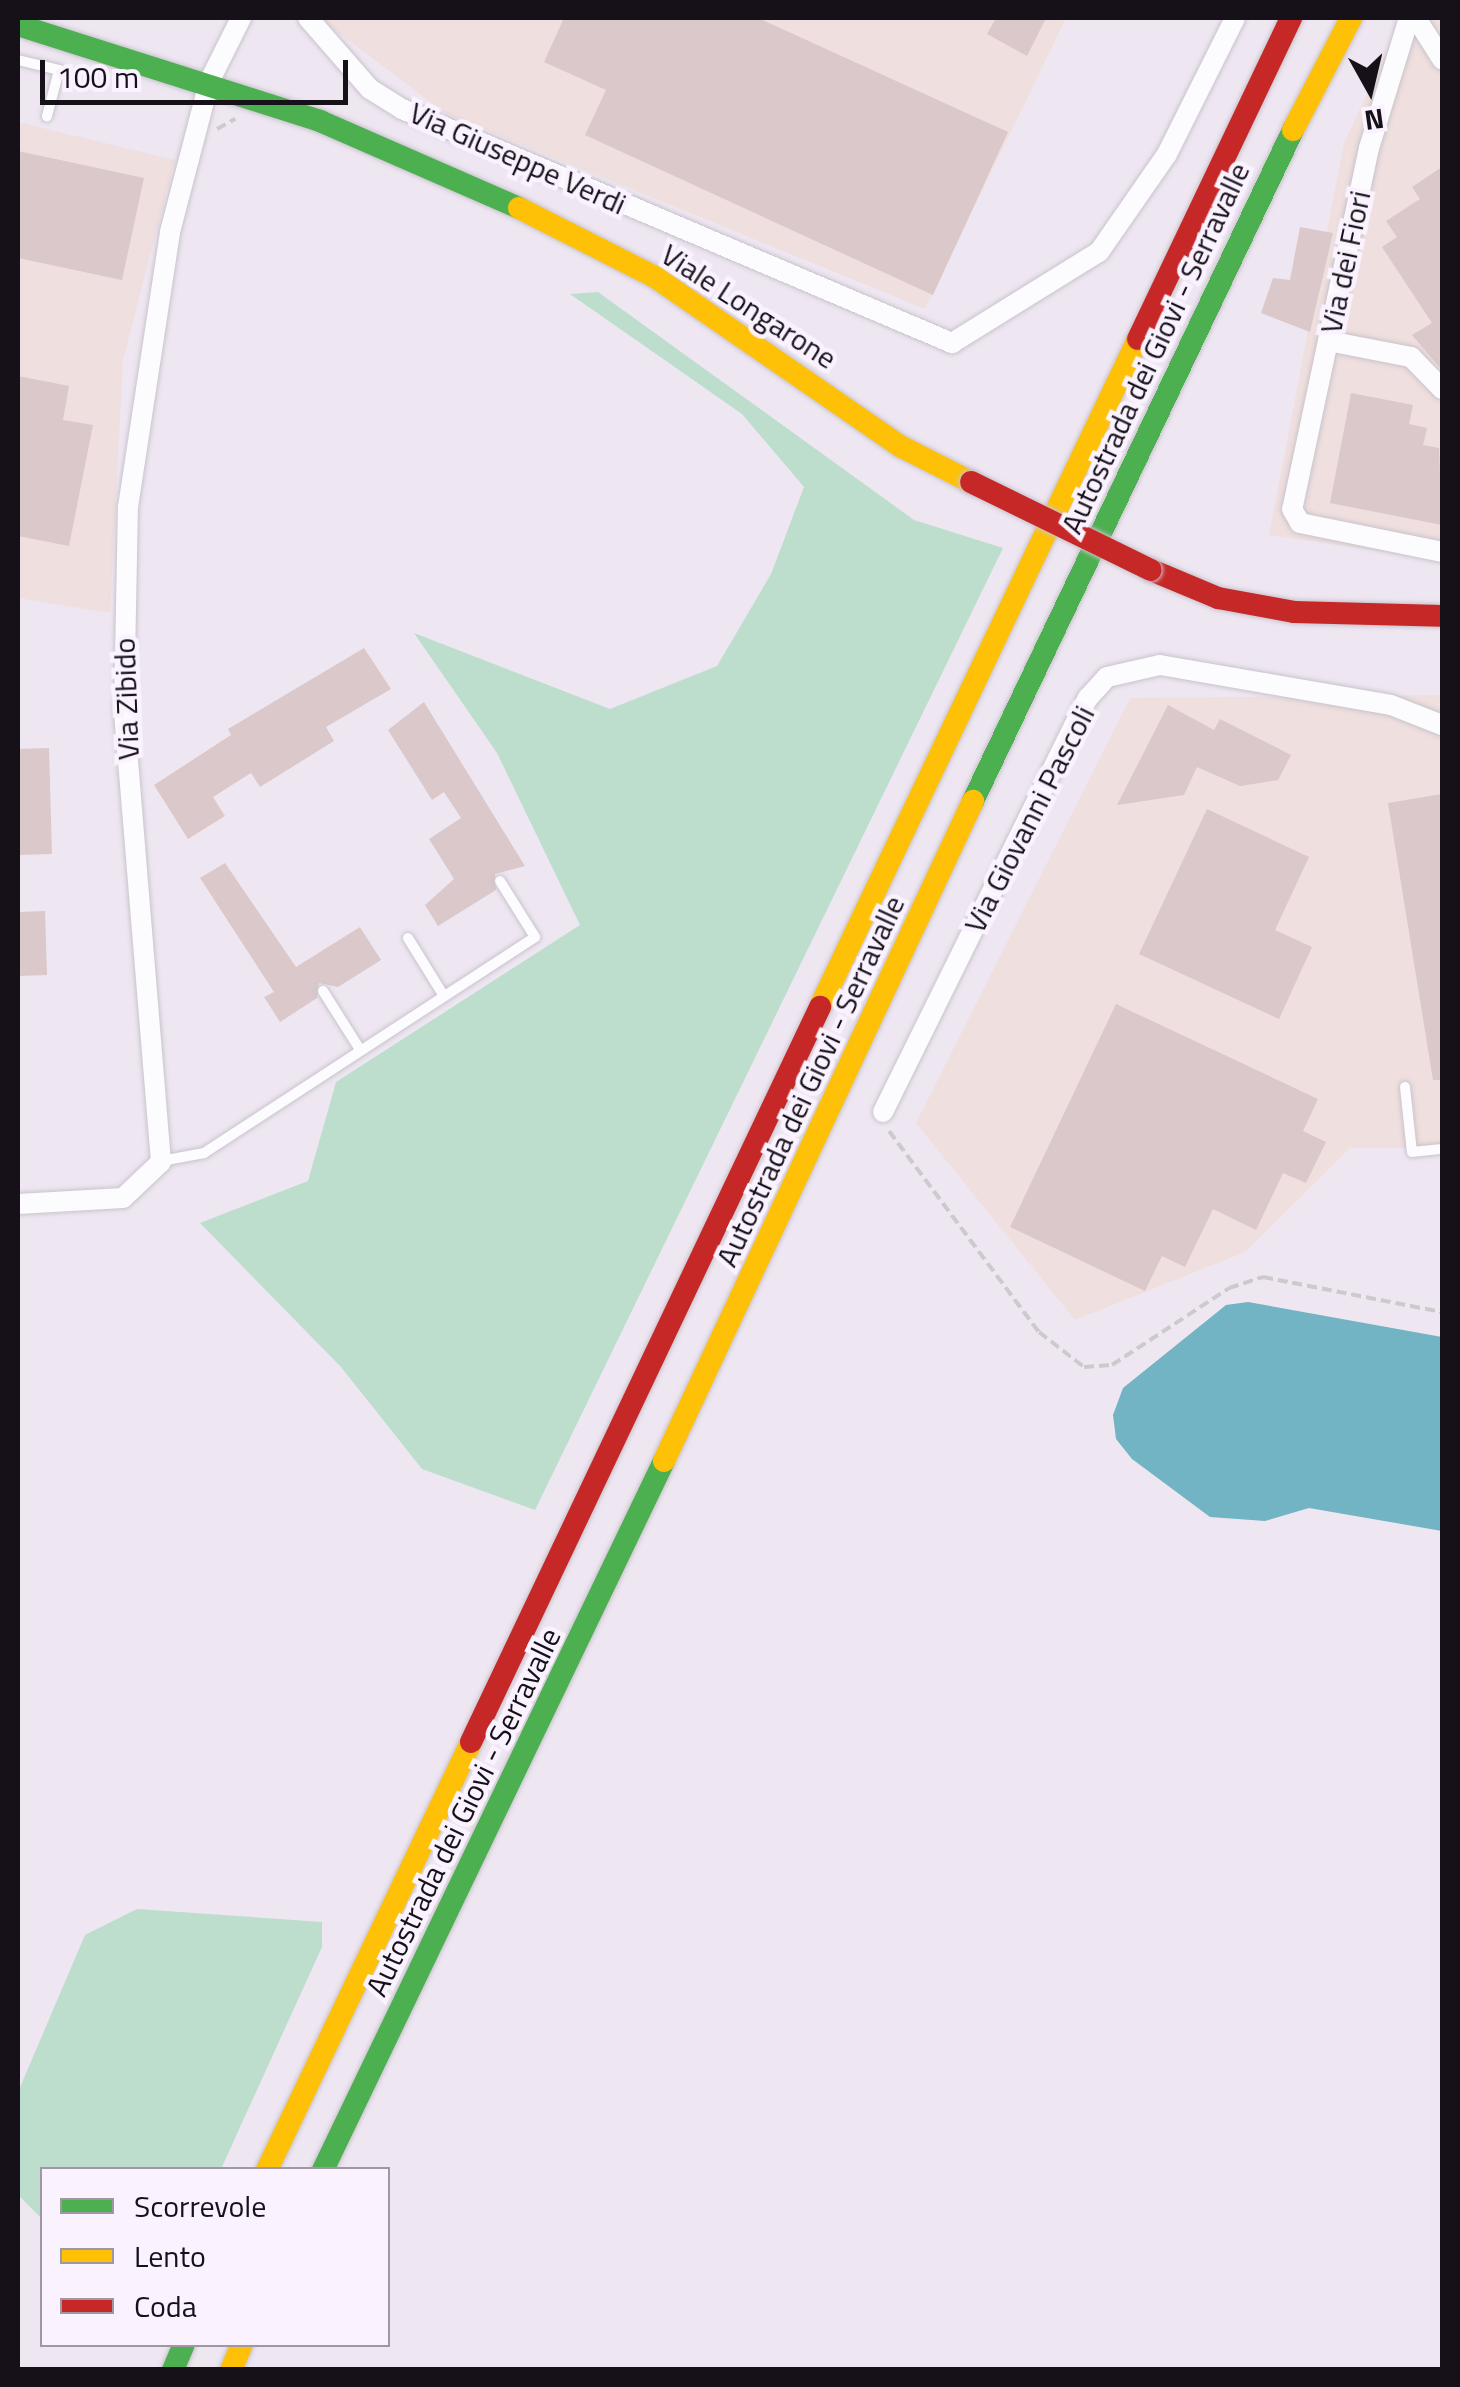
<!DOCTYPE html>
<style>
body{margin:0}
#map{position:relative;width:1460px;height:2387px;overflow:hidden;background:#eee7f2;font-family:"Titillium Web",sans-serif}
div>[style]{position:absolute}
.industrial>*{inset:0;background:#efdfde}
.green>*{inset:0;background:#bdddcd}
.water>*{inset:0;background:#72b4c3}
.building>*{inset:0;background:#dac8ca}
.path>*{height:4px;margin-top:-2px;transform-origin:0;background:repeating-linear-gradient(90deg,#cccacd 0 10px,transparent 0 15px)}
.roads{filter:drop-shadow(0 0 2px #c9c3cc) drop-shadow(0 0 2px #c9c3cc)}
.lane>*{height:10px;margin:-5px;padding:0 5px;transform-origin:5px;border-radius:5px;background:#fcfbfd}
.street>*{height:20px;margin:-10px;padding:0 10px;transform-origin:10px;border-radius:10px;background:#fcfbfd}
.fast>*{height:22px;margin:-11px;padding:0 11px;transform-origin:11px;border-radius:11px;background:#4caf50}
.slow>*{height:22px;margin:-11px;padding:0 11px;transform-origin:11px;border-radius:11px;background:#ffc107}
.jam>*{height:22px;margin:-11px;padding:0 11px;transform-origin:11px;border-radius:11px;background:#c62828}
.bridges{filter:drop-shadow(0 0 2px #c9c3cc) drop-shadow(0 0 2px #c9c3cc)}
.jam-bridge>*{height:22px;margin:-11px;padding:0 11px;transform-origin:11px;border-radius:11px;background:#c62828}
span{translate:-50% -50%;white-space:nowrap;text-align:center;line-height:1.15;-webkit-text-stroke:9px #faf2fe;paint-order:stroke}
.street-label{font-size:30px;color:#161118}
.frame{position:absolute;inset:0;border:20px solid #161118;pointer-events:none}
.legend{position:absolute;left:40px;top:2167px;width:350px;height:180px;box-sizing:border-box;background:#faf2fe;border:2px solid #9f98a2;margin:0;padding:12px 18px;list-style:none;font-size:30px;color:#161118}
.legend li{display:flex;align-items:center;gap:20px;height:50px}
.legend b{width:50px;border:2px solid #9f98a2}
.north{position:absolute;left:1320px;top:40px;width:100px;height:100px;-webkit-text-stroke:8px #faf2fe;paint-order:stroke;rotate:172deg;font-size:28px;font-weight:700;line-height:40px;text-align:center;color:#161118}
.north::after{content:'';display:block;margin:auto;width:35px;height:45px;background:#161118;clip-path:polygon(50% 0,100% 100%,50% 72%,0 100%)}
.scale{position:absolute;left:40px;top:60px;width:308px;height:45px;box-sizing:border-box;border:5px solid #161118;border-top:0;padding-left:12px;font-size:30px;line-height:35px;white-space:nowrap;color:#161118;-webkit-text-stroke:8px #faf2fe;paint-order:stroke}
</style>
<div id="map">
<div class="industrial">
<i style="clip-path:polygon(319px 18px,1066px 18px,925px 309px,445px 113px)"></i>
<i style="clip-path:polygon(1402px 18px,1442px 18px,1442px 560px,1269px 535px,1344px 143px)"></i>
<i style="clip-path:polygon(18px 122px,175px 160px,123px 360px,110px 613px,18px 598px)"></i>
<i style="clip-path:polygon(1442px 695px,1442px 1148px,1350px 1148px,1245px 1252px,1075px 1320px,916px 1123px,1130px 698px)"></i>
</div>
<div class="green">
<i style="clip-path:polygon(598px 292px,914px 520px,1003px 548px,535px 1510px,422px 1469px,341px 1367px,200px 1223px,308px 1181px,336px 1082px,580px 925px,497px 753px,414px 633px,610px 709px,717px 666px,771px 574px,804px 487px,742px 414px,570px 294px)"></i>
<i style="clip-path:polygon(137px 1909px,322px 1922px,322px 1947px,221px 2169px,42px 2170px,42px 2219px,18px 2195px,18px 2092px,85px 1935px)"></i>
</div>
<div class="water">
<i style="clip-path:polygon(1248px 1302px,1442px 1337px,1442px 1531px,1309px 1508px,1265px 1521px,1210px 1517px,1132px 1459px,1116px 1439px,1113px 1415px,1123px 1388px,1226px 1305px)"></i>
</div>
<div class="building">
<i style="clip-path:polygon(564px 18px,758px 18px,1008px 132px,933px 295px,585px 135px,606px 90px,544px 62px)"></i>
<i style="clip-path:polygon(996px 18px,1046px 18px,1027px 56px,987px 34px)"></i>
<i style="clip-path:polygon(18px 151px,144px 178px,122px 280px,18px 258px)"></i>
<i style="clip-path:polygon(1442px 167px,1442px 370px,1412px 335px,1432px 323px,1382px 247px,1397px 237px,1386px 221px,1420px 199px,1412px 187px)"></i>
<i style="clip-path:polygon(1300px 227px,1333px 233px,1310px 332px,1261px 313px,1273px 278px,1290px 280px)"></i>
<i style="clip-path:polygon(18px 376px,69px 386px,63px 420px,93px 425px,69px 546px,18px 536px)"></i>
<i style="clip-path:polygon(1351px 393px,1413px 405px,1409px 424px,1427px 428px,1423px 445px,1439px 448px,1442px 525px,1330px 503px)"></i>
<i style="clip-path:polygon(364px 648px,391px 689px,326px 727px,334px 741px,260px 787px,251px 773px,213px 797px,225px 816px,188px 839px,154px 785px,231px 735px,228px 729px)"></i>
<i style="clip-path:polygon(424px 702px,525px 866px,495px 874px,496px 890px,438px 926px,425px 905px,454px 879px,429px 839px,461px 818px,444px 792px,432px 800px,388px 730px)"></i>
<i style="clip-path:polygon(1168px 705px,1214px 730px,1220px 719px,1291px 755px,1278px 780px,1240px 786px,1197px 767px,1184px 795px,1117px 805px)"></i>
<i style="clip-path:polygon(49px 748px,52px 854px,18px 855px,18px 749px)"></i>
<i style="clip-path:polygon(1442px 794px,1442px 1080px,1433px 1080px,1388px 803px)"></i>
<i style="clip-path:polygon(1207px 809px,1309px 857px,1275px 930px,1312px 947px,1279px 1019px,1139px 954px)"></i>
<i style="clip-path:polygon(225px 863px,296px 967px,360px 927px,381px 960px,338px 987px,319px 983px,317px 998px,280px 1022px,264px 997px,274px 992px,200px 878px)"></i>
<i style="clip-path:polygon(45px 911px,47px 975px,18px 976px,18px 912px)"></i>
<i style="clip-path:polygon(1116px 1004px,1318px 1099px,1303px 1131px,1326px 1142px,1306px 1183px,1283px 1173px,1256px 1230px,1213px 1209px,1185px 1267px,1162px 1256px,1145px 1291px,1010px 1227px)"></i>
</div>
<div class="path">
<i style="left:217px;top:129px;width:21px;rotate:-29deg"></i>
<i style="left:889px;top:1131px;width:251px;rotate:53.3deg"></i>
<i style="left:1039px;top:1332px;width:57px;rotate:37.9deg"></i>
<i style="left:1084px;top:1367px;width:28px;rotate:-4deg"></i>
<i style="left:1112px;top:1365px;width:140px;rotate:-33.3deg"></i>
<i style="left:1229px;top:1288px;width:36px;rotate:-18deg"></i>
<i style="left:1263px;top:1277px;width:182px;rotate:11.1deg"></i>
</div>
<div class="roads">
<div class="lane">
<i style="left:18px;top:60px;width:42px;rotate:13.7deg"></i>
<i style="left:59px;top:70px;width:48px;rotate:104.6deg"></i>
<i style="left:408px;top:938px;width:68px;rotate:58.2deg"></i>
<i style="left:323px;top:991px;width:67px;rotate:57.7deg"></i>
<i style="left:1405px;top:1087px;width:65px;rotate:83.9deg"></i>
<i style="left:1412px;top:1152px;width:30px;rotate:-6deg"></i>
<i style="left:161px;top:1161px;width:44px;rotate:-10.5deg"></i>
<i style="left:204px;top:1153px;width:395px;rotate:-33.1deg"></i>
<i style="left:535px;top:937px;width:66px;rotate:-122deg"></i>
</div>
<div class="street">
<i style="left:308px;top:18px;width:94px;rotate:48.9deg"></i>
<i style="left:370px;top:89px;width:38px;rotate:32deg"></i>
<i style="left:402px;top:109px;width:598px;rotate:23.05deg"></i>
<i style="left:952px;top:343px;width:173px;rotate:-31.8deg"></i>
<i style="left:1099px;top:252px;width:119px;rotate:-55.2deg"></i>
<i style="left:1167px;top:154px;width:152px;rotate:-63.4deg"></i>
<i style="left:1409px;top:18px;width:136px;rotate:107.1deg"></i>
<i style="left:1369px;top:148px;width:369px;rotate:102deg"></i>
<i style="left:1292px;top:509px;width:16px;rotate:60deg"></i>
<i style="left:1300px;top:523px;width:145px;rotate:11.5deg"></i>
<i style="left:1416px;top:18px;width:49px;rotate:57.6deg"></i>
<i style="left:1328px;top:341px;width:85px;rotate:10.9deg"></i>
<i style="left:1411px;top:357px;width:45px;rotate:45.9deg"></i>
<i style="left:883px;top:1112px;width:462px;rotate:-63.7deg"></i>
<i style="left:1088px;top:698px;width:28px;rotate:-48deg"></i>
<i style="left:1107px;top:677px;width:54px;rotate:-12.8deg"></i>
<i style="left:1160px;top:665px;width:234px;rotate:9.8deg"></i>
<i style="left:1391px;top:705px;width:55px;rotate:21.4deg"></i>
<i style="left:18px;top:1204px;width:105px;rotate:-3.3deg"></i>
<i style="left:123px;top:1198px;width:52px;rotate:-43.5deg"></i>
<i style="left:161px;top:1162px;width:452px;rotate:-94.7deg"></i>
<i style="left:124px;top:712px;width:205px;rotate:-88.9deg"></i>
<i style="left:128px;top:507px;width:278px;rotate:-81.3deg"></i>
<i style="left:170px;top:232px;width:155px;rotate:-75.4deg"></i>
<i style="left:209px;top:82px;width:72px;rotate:-63.4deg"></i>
</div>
<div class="fast">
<i style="left:18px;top:25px;width:317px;rotate:17.6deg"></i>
<i style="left:320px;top:121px;width:217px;rotate:23.6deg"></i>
<i style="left:973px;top:801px;width:743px;rotate:-64.5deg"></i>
<i style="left:323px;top:2170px;width:787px;rotate:-64.31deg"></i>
<i style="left:173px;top:2370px;width:28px;rotate:-67deg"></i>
</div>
<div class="slow">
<i style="left:1293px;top:130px;width:126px;rotate:-62.6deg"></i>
<i style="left:519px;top:208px;width:153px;rotate:26.9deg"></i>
<i style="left:655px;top:277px;width:298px;rotate:34.6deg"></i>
<i style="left:900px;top:446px;width:80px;rotate:26.9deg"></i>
<i style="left:820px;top:1007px;width:740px;rotate:-64.54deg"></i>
<i style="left:664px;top:1461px;width:729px;rotate:-64.91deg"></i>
<i style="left:267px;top:2170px;width:474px;rotate:-64.5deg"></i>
<i style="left:231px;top:2370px;width:28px;rotate:-67deg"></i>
</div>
<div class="jam">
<i style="left:1138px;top:339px;width:356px;rotate:-64.5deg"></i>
<i style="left:1151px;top:570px;width:73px;rotate:22.7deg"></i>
<i style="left:1218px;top:598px;width:77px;rotate:10.4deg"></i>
<i style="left:1294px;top:612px;width:148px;rotate:1.5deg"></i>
<i style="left:471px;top:1742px;width:814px;rotate:-64.6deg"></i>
</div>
</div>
<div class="bridges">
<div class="jam-bridge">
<i style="left:971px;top:482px;width:200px;rotate:26.1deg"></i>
</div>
</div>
<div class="street-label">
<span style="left:518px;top:158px;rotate:24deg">Via Giuseppe Verdi</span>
<span style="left:1345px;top:262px;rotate:-78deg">Via dei Fiori</span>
<span style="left:749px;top:306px;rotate:33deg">Viale Longarone</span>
<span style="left:1155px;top:348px;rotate:-65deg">Autostrada dei Giovi - Serravalle</span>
<span style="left:126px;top:699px;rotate:-92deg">Via Zibido</span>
<span style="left:1029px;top:819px;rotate:-63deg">Via Giovanni Pascoli</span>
<span style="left:810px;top:1081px;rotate:-65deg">Autostrada dei Giovi - Serravalle</span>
<span style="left:463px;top:1812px;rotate:-64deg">Autostrada dei Giovi - Serravalle</span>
</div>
<div class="frame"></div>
<ul class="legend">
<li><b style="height:12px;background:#4caf50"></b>Scorrevole</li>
<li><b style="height:12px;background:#ffc107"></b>Lento</li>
<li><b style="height:12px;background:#c62828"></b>Coda</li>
</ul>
<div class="north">N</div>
<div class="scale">100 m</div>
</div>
